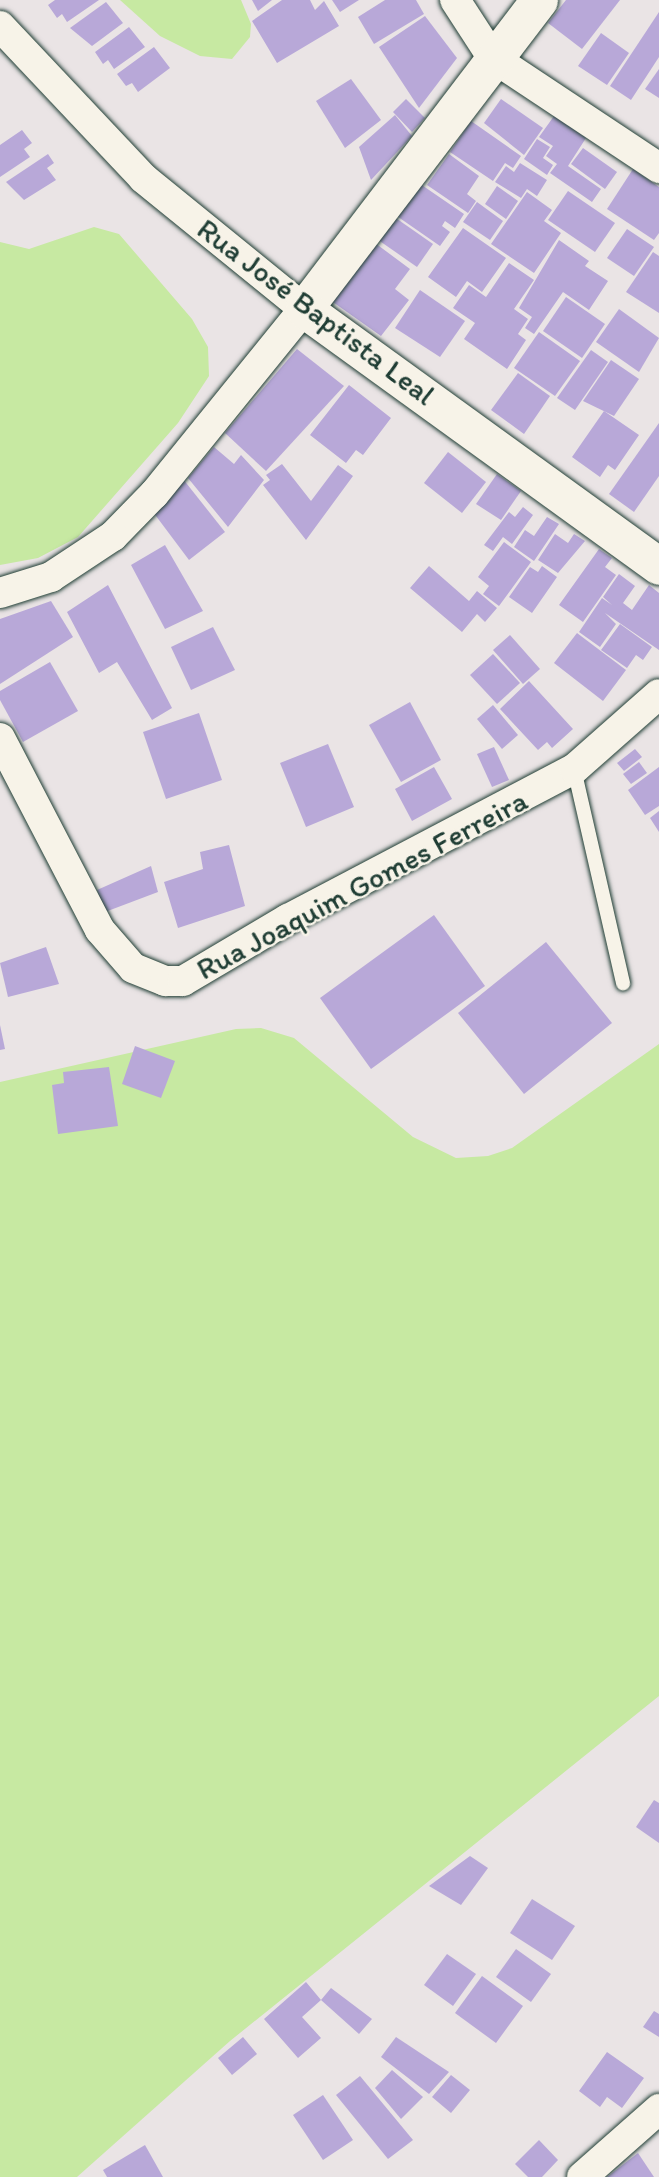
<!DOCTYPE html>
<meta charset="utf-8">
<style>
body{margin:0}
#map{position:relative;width:659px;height:2177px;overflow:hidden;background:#eae4e5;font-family:Itim,sans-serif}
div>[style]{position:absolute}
.green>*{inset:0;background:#c7e9a2}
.building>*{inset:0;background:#b8a8d8}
.roads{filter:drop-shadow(0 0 2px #1f3d34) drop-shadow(0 0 2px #1f3d34)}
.service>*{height:14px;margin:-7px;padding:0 7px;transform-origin:7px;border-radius:7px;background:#f7f3e8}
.minor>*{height:30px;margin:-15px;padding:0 15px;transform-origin:15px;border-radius:15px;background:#f7f3e8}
.tertiary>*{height:37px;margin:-18.5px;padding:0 18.5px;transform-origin:18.5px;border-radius:18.5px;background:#f7f3e8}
span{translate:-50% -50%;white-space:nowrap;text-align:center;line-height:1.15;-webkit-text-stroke:5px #f7f3e8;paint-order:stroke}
.street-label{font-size:30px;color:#1f3d34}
</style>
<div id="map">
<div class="green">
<i style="clip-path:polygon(120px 0,241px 0,251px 24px,250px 37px,232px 59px,200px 56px,160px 36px)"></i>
<i style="clip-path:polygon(94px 227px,119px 234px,192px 319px,208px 347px,209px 376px,178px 423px,78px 537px,38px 558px,0 565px,0 242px,29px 249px)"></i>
<i style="clip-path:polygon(261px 1028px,294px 1038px,413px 1137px,456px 1158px,488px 1156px,512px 1148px,659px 1044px,659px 1696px,230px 2041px,77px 2177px,0 2177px,0 1082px,236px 1029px)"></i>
</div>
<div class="building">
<i style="clip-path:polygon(55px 0,99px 0,67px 22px,62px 14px,57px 18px,48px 5px)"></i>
<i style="clip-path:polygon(252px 0,272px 0,258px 11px)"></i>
<i style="clip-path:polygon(282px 0,310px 0,315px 10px,324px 1px,339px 26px,277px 63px,252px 21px)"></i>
<i style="clip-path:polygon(332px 0,359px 0,340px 12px)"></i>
<i style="clip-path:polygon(385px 0,416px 0,424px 14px,374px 44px,358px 17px)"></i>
<i style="clip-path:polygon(566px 0,620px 0,582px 49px,548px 23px)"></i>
<i style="clip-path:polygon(106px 2px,123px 23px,92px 46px,70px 28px)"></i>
<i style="clip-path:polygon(659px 12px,659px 57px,631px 100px,610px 86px)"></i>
<i style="clip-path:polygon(425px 16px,457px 58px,419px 108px,379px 47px)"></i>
<i style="clip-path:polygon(129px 27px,145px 47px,114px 69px,108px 60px,103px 64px,95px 52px)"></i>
<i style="clip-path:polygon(601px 33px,629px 53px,607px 85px,578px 66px)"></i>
<i style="clip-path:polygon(154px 47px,170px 68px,138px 92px,132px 83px,126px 86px,117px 74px)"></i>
<i style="clip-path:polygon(659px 69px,659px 98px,645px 89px)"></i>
<i style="clip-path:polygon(351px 79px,381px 120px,345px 148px,316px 101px)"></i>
<i style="clip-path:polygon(406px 99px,425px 118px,412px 132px,393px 112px)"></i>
<i style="clip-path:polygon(501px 99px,543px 128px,524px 155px,484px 123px)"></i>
<i style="clip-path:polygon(395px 115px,412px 136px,371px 180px,359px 147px)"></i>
<i style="clip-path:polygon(554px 116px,586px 138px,568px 166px,601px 189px,592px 202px,550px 173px,557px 164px,546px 156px,553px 146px,539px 137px)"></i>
<i style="clip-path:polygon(471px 121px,521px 156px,513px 168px,505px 163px,493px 181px,450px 152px)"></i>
<i style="clip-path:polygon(22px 130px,32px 143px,24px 149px,30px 157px,0 177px,0 145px)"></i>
<i style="clip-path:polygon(537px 139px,550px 147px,543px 158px,553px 165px,547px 175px,524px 159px)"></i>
<i style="clip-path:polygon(583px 148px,617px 172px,605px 189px,571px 164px)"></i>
<i style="clip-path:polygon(48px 154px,54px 163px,47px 168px,56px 180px,24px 200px,6px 182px)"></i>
<i style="clip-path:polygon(449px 154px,479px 176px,467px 194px,476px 201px,468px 213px,427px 185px)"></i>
<i style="clip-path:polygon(520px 163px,547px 180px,537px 196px,527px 189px,521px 198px,495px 182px,506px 166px,514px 172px)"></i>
<i style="clip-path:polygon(633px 169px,659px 187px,659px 233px,654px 240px,607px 209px)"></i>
<i style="clip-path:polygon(413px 179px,464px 214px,455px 228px,445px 221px,442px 226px,450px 232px,440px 246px,391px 212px)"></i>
<i style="clip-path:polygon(497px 186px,518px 201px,506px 219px,485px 204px)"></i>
<i style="clip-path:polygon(568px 191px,615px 223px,595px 252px,548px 220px)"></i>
<i style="clip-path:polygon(527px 192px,552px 210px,544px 221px,561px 233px,534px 273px,491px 244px)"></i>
<i style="clip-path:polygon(477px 202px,503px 221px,490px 240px,463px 222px)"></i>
<i style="clip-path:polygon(390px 214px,433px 244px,417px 267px,374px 237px)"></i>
<i style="clip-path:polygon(463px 228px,506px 258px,482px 292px,467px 281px,456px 297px,428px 277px)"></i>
<i style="clip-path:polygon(627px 229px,654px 247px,634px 276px,607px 258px)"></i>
<i style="clip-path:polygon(559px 240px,589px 261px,585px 266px,608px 281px,589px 310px,563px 292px,534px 334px,525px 328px,532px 317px,519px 308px)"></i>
<i style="clip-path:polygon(375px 243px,410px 269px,395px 289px,409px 300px,381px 336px,330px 300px)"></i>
<i style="clip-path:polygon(653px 252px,659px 256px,659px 313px,626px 292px)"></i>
<i style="clip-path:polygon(509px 263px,534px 280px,514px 309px,528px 319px,518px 334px,526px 340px,507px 369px,464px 339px,475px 323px,453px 308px,469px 285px,486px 297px)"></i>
<i style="clip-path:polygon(420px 290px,465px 321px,440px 357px,395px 328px)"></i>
<i style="clip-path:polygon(566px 297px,605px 324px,582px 358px,543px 331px)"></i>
<i style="clip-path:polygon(619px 309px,659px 338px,639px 372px,596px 342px)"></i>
<i style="clip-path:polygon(539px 332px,580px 361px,555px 396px,514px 368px)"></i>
<i style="clip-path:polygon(297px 349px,344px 386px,266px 471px,225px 433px)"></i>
<i style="clip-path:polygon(591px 350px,608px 362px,575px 410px,557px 398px)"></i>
<i style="clip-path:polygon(611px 360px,639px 379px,614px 416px,583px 401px)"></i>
<i style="clip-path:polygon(518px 373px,550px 396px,524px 434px,491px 410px)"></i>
<i style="clip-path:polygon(349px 385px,391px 418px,363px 455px,356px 450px,346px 463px,310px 435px)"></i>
<i style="clip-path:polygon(604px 411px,639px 435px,615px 470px,608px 465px,600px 477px,572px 457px)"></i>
<i style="clip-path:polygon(659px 423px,659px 476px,634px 512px,609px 494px)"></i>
<i style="clip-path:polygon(214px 447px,234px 464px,241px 455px,264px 480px,228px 527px,188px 478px)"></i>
<i style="clip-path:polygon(448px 452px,486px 482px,462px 513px,424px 483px)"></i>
<i style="clip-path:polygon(282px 464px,311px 501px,338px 465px,353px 476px,306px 540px,263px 485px,270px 480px,266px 475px)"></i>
<i style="clip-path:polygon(497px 474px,521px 491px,501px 520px,476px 504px)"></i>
<i style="clip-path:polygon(183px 479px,225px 532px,189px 560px,150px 508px)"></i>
<i style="clip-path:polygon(523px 507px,533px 515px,512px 544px,503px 537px,493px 551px,484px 545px,509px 512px,515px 517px)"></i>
<i style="clip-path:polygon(547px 517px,559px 524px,534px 561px,514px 547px,525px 530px,534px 536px)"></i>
<i style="clip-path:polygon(555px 534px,568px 543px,574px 534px,585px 541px,558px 573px,538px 560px)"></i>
<i style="clip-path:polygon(504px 542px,531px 562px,499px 606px,483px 594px,489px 586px,478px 577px)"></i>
<i style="clip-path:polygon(165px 545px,203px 611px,165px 629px,131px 565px)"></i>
<i style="clip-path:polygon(599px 549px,612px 558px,605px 567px,616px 575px,583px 622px,559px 605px)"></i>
<i style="clip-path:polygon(429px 566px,469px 601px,477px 591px,497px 608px,485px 622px,477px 614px,462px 632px,410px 588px)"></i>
<i style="clip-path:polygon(542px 566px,557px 577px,532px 613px,509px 597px,530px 567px,538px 572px)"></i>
<i style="clip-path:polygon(619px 574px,635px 586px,623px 603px,632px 610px,649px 585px,659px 593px,659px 650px,605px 613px,616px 624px,600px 647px,579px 632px,602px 598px,612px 605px,603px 597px)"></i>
<i style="clip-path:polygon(108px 585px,172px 708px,152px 720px,117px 662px,99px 673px,67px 612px)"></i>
<i style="clip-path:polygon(51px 601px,73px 637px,0 684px,0 619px)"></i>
<i style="clip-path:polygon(620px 624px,652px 647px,643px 660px,636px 655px,627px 668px,601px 650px)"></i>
<i style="clip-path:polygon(213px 627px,235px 670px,191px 690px,171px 647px)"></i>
<i style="clip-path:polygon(577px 633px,626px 670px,603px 701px,554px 663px)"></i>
<i style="clip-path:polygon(510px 635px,540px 669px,523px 684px,493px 650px)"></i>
<i style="clip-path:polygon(493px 654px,520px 683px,497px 704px,470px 675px)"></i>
<i style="clip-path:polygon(50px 662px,78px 711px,23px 742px,0 700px,0 691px)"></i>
<i style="clip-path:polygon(529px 681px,573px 729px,552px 748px,547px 742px,538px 750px,500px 709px)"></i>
<i style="clip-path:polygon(410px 702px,441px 760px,401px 782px,369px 725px)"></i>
<i style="clip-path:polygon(493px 705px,518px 735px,502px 749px,477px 719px)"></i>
<i style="clip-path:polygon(199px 713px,222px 780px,166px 799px,143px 732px)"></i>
<i style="clip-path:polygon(328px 744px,354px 807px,306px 827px,280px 763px)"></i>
<i style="clip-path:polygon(494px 747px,509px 780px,492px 787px,477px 754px)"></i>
<i style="clip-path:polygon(635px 749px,642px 757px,624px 771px,617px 763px)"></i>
<i style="clip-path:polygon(639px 762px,647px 773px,631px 784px,623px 774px)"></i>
<i style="clip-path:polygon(434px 767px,452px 799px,412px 821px,395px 789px)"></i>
<i style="clip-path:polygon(659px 767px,659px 806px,645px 815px,628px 790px)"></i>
<i style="clip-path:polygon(659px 811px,659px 832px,650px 818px)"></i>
<i style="clip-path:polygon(229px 845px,245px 906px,178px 928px,164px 882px,203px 869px,200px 852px)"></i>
<i style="clip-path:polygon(151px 866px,158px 892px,105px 912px,97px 890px)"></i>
<i style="clip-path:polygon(434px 915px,485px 986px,371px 1069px,320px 998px)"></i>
<i style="clip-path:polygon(546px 942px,612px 1023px,524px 1094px,458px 1013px)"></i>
<i style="clip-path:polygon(46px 947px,59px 984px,8px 997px,0 963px)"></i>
<i style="clip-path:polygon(0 1025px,5px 1049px,0 1050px)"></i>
<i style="clip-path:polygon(135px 1046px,175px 1061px,161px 1098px,122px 1084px)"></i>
<i style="clip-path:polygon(109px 1067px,118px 1126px,58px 1134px,52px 1085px,64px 1083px,63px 1072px)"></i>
<i style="clip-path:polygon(654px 1800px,659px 1803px,659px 1843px,636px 1827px)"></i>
<i style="clip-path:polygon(470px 1856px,488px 1868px,461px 1905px,429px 1886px)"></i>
<i style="clip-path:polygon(532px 1899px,575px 1926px,552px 1960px,510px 1933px)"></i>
<i style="clip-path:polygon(516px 1949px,551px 1974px,531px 2002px,496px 1977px)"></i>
<i style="clip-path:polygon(447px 1954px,476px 1974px,453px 2006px,424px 1985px)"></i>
<i style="clip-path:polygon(482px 1976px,523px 2006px,496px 2043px,455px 2013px)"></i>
<i style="clip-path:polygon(306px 1982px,321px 2000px,302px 2017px,321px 2038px,298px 2058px,264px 2019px)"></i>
<i style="clip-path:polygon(331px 1988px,372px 2019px,359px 2034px,321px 2000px)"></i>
<i style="clip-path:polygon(654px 2011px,659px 2014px,659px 2037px,643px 2027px)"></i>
<i style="clip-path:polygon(243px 2037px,257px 2054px,232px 2075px,218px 2058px)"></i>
<i style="clip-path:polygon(396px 2037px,449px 2072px,429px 2094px,381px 2057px)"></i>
<i style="clip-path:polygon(607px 2052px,644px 2078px,622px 2108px,607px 2097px,600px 2107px,579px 2091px)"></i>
<i style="clip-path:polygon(392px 2070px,423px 2097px,401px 2119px,375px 2088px)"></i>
<i style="clip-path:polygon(451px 2075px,470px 2090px,451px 2113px,432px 2097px)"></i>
<i style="clip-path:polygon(360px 2076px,413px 2140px,388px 2159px,336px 2095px)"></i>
<i style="clip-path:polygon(323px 2095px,353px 2140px,323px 2160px,293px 2115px)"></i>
<i style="clip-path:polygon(539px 2140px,558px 2160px,542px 2177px,528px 2177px,515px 2164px)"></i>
<i style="clip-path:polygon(145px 2145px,163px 2177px,107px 2177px,103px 2170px)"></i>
<i style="clip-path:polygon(638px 2153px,654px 2177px,607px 2177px)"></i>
</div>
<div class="roads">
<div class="service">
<i style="left:574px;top:769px;width:220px;rotate:77.1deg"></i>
</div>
<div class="minor">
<i style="left:455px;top:0;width:68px;rotate:57deg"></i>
<i style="left:492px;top:57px;width:201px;rotate:33.6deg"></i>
<i style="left:0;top:26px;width:209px;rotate:46.7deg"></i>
<i style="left:143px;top:178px;width:208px;rotate:39.1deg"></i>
<i style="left:304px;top:309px;width:238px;rotate:129deg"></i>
<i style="left:154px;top:494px;width:59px;rotate:134.3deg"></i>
<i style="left:113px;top:536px;width:74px;rotate:146.5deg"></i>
<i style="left:51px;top:577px;width:53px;rotate:162.6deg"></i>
<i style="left:0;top:738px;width:216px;rotate:62.5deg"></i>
<i style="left:100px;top:930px;width:50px;rotate:49deg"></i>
<i style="left:133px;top:968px;width:35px;rotate:22deg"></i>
<i style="left:165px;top:981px;width:18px"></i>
<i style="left:183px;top:981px;width:122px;rotate:-30.6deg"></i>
<i style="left:288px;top:919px;width:323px;rotate:-27.7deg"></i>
<i style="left:574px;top:769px;width:113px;rotate:-41.4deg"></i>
<i style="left:582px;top:2177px;width:103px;rotate:-41.4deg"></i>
</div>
<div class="tertiary">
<i style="left:539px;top:0;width:388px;rotate:127.3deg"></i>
<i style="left:304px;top:309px;width:438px;rotate:35.9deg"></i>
</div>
</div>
<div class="street-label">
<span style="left:316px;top:312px;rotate:37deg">Rua José Baptista Leal</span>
<span style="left:362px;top:885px;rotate:-28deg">Rua Joaquim Gomes Ferreira</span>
</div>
</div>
